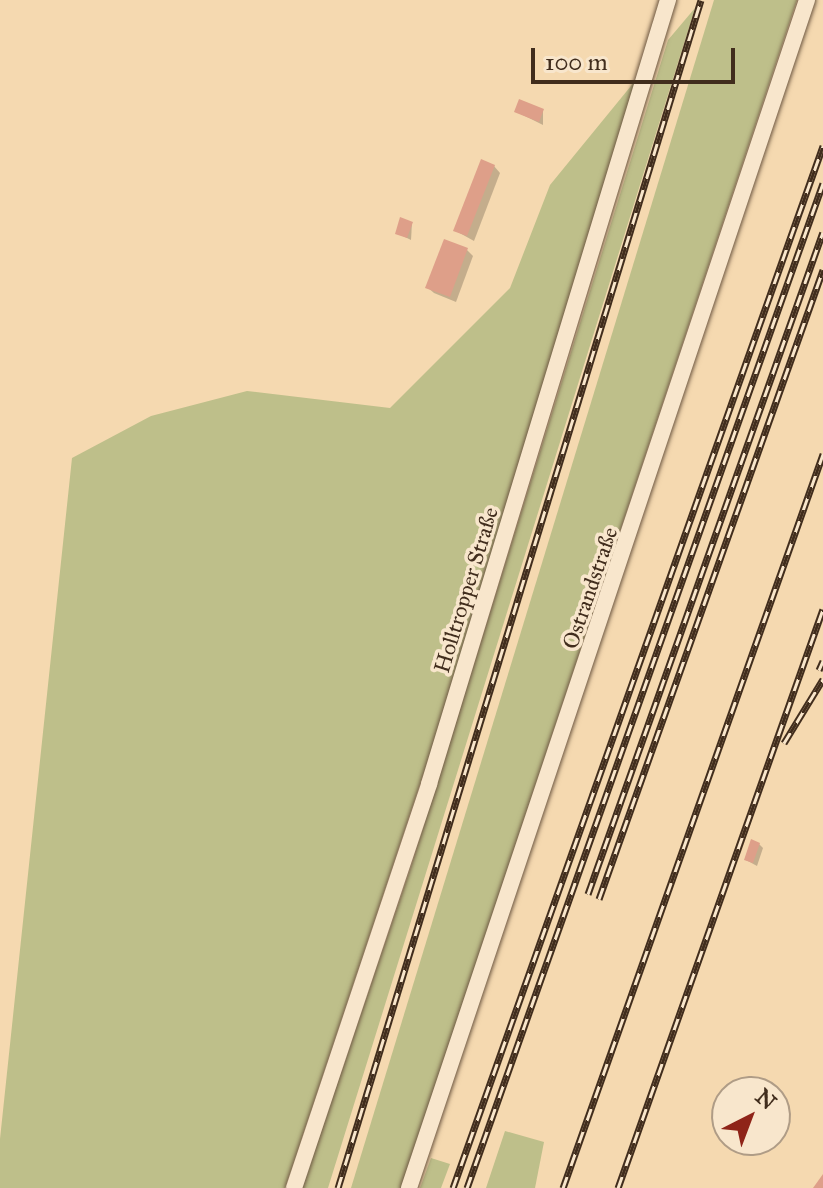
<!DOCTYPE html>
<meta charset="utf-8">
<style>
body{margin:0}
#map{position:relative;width:823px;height:1188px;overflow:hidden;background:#f5d9b0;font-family:"IM FELL Great Primer",serif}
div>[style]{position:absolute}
.green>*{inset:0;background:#bebf8a}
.shadow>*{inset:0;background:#0003}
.building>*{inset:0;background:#de9f89}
.roads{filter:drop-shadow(0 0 2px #6e5842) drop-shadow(0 0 2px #6e5842)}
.minor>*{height:16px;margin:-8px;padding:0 8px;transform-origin:8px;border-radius:8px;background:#f8e6cc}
.rail>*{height:7px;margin-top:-3.5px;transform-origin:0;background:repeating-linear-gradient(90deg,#f8e6cc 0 12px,#412d1d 0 24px);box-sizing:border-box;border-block:2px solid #412d1d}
span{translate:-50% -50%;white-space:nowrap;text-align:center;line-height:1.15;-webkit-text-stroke:7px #f8e6cc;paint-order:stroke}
.street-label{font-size:22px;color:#412d1d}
.north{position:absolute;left:711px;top:1076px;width:80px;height:80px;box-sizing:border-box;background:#f8e6cc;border:2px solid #af9c86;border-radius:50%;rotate:42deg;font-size:22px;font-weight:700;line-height:32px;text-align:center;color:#412d1d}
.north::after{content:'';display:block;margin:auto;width:28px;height:36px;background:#8f2418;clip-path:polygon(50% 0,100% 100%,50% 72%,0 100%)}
.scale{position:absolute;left:531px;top:48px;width:204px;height:36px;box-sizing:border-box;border:4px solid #412d1d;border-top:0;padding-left:10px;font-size:24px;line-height:28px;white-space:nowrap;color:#412d1d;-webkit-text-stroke:6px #f8e6cc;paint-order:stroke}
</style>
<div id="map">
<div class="green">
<i style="clip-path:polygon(714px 0,797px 0,401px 1188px,351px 1188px)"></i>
<i style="clip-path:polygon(695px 8px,328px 1188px,302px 1188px,411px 867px,668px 40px)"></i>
<i style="clip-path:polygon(635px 81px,435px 739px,285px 1188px,0 1188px,0 1139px,72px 458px,151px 416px,247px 391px,390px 408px,510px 288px,550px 185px)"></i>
<i style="clip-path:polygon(505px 1131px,544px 1142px,535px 1188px,486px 1188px)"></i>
<i style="clip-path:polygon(431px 1158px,450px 1164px,441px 1188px,420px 1188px)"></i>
</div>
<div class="shadow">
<i style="clip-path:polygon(543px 110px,543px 125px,517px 112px)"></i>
<i style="clip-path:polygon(494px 166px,500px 173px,474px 241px,456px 231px)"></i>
<i style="clip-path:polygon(412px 223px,411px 240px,397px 233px)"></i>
<i style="clip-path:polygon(467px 250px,473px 256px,456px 302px,434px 293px,427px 287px)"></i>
<i style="clip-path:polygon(759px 844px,763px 848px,757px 866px,746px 860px)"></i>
</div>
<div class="building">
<i style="clip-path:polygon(519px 99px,544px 109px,539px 122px,514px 112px)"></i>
<i style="clip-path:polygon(481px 159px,495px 165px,467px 236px,453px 231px)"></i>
<i style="clip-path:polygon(400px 217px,413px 222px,407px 238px,395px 234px)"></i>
<i style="clip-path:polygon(444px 239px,468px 248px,450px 297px,425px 288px)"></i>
<i style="clip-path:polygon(751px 839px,760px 843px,753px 863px,744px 860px)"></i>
<i style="clip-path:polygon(823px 1174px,823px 1188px,813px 1188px)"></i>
</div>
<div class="roads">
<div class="minor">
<i style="left:294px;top:1188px;width:426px;rotate:-71.5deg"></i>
<i style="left:429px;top:784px;width:820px;rotate:-73.05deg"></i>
<i style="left:409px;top:1188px;width:1253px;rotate:-71.48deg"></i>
</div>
</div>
<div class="rail">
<i style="left:819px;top:670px;width:10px;rotate:-66deg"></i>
<i style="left:784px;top:743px;width:75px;rotate:-58.6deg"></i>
<i style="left:588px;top:894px;width:702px;rotate:-70.46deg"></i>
<i style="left:599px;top:899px;width:668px;rotate:-70.4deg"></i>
<i style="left:338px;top:1188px;width:1242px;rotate:-73.01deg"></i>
<i style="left:453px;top:1188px;width:1106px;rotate:-70.45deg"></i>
<i style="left:467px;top:1188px;width:1066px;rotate:-70.49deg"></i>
<i style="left:563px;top:1188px;width:779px;rotate:-70.49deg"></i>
<i style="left:618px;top:1188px;width:614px;rotate:-70.5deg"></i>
</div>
<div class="street-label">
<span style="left:590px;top:588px;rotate:-71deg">Ostrandstraße</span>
<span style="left:466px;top:590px;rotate:-73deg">Holltropper Straße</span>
</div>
<div class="north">N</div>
<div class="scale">100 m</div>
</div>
